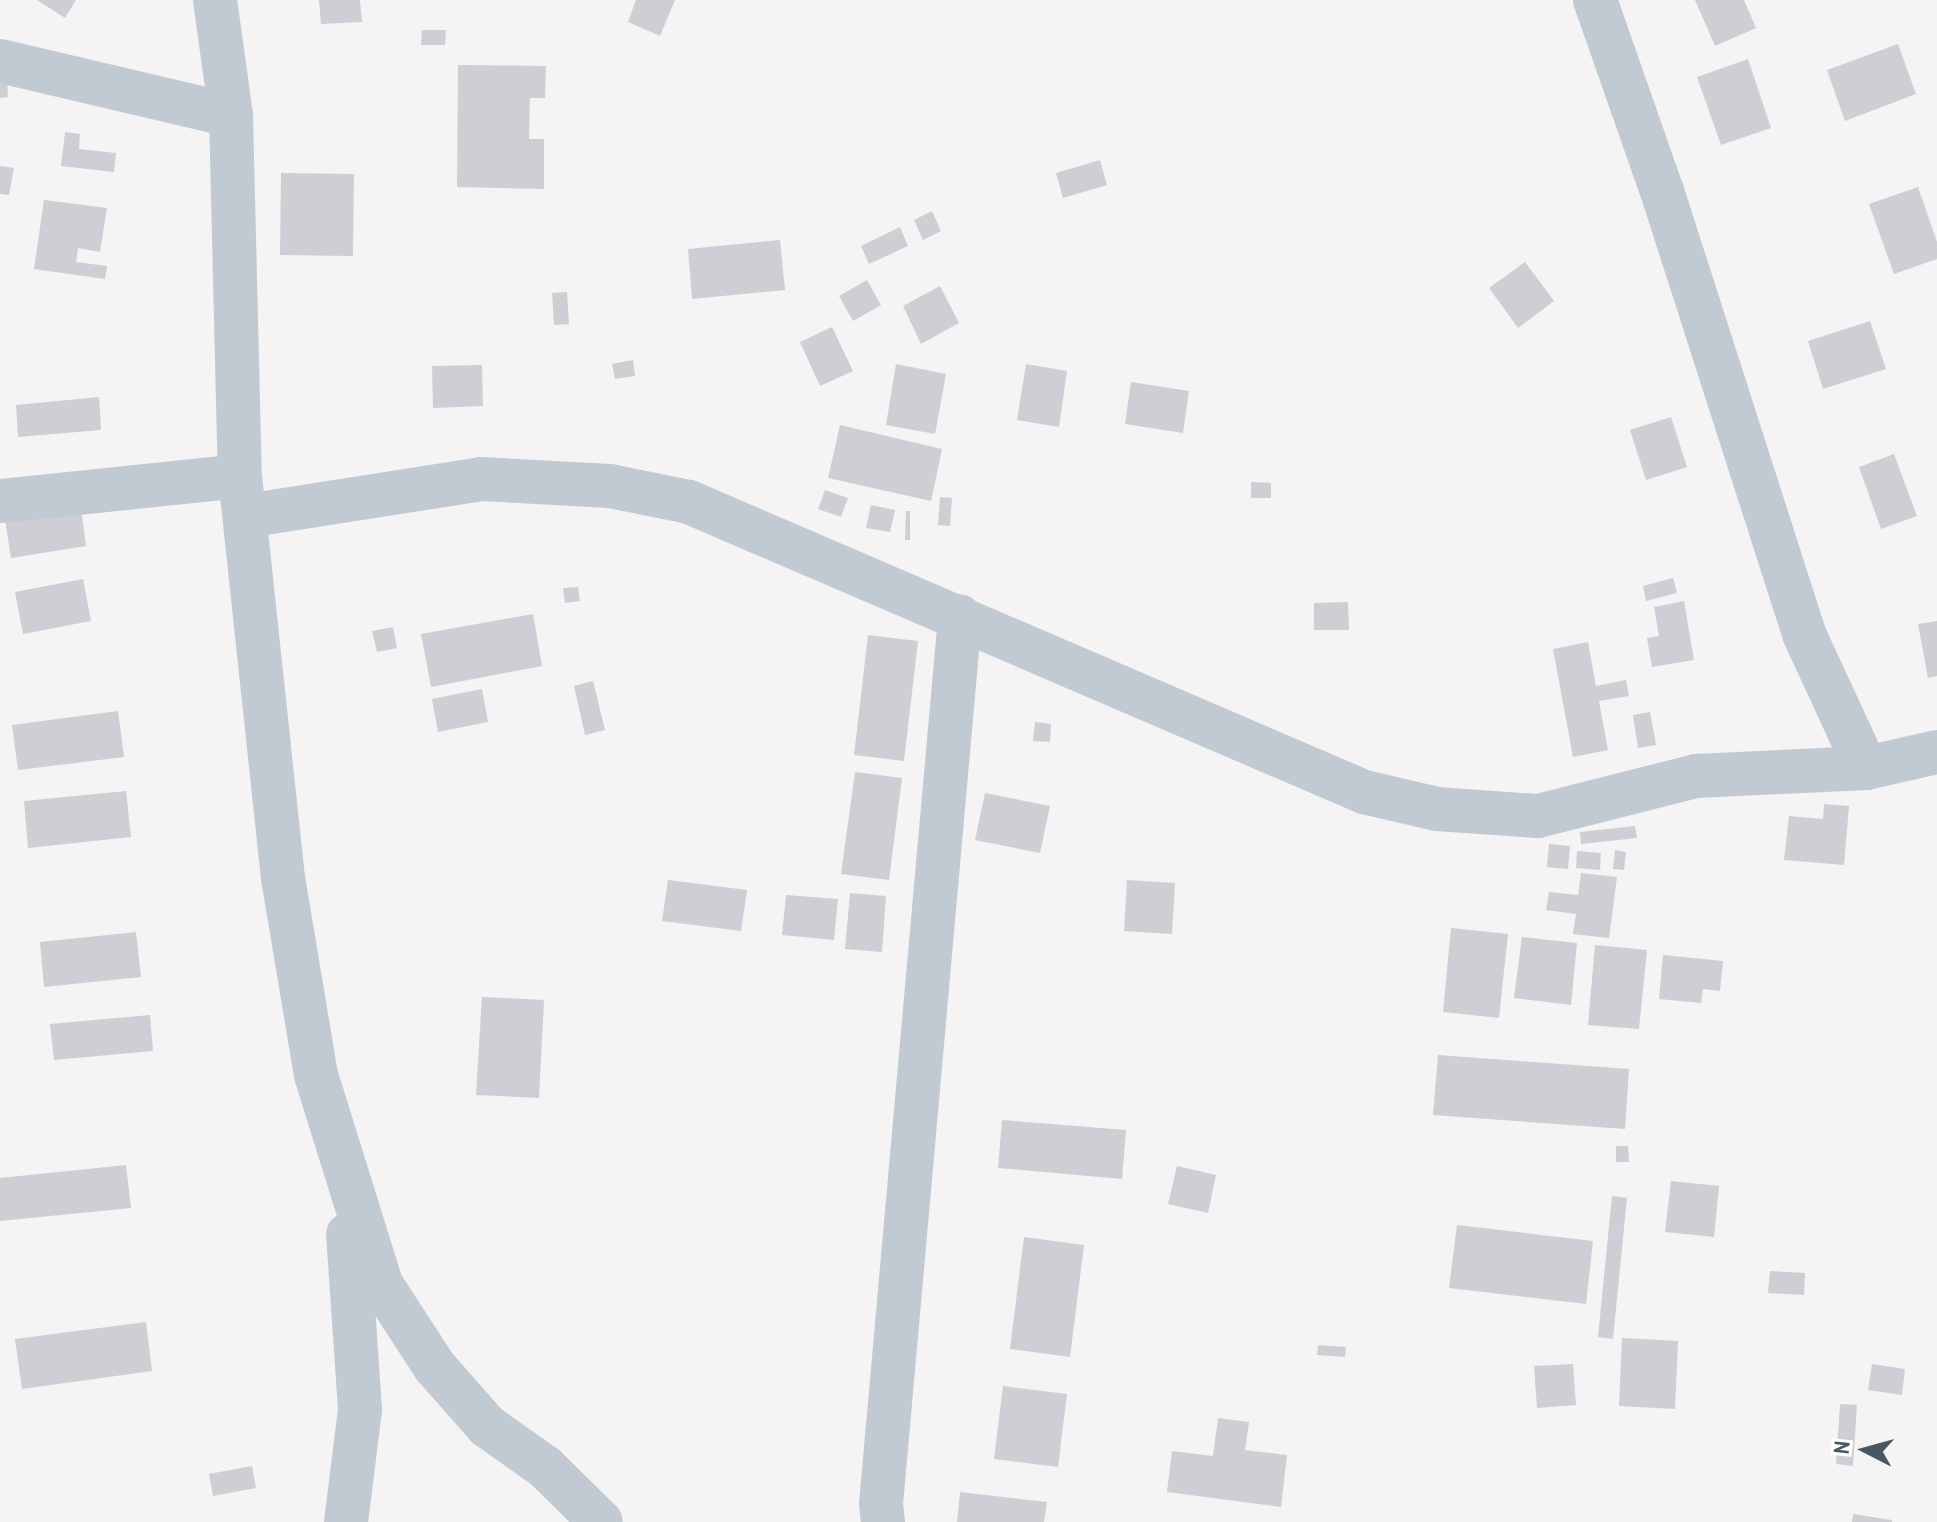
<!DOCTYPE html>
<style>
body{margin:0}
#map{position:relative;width:1937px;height:1522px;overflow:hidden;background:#f5f3f3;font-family:"Archivo Narrow",sans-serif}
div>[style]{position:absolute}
.building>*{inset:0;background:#cdcfd5}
.minor>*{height:44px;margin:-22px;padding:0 22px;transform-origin:22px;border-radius:22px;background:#c1cad2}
span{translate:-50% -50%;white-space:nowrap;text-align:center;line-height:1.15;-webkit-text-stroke:8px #fff;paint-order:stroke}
.north{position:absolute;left:1825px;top:1410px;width:80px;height:80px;-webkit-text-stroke:6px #fff;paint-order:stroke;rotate:276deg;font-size:22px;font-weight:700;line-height:32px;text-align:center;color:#4a5661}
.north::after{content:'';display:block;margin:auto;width:28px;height:36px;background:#4a5661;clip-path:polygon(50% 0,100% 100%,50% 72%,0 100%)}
</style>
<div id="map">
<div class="building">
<i style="clip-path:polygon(37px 0,76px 0,65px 18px)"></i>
<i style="clip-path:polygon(319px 0,360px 0,362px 22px,321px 24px)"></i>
<i style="clip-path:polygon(636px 0,675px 0,660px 36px,628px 22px)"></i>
<i style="clip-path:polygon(1695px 0,1744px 0,1756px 28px,1715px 46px)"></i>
<i style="clip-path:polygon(422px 30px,446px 30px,445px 45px,421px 45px)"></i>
<i style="clip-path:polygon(1898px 44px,1916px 94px,1845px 121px,1827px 70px)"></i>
<i style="clip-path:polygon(1748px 59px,1771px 128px,1721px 145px,1697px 77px)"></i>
<i style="clip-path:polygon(458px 65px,546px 66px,545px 98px,530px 98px,529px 139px,544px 139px,544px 189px,457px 187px)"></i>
<i style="clip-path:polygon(7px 78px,8px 97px,0 98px,0 79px)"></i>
<i style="clip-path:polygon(65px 132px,80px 134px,79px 149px,116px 153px,114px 172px,61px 166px)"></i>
<i style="clip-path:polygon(1100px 160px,1107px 185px,1063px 198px,1056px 173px)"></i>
<i style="clip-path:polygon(0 166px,14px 168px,9px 195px,0 194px)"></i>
<i style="clip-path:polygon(281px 173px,354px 174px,353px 256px,280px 255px)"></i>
<i style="clip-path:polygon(1918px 187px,1937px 242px,1937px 259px,1894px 274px,1869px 204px)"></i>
<i style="clip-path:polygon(44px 200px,107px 208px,100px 252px,78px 248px,76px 262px,107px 266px,105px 279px,34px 269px)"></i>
<i style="clip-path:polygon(932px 211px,941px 231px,923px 240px,914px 220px)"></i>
<i style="clip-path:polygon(900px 227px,908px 246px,869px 264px,861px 246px)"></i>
<i style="clip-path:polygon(780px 240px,785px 290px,692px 299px,688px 249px)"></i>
<i style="clip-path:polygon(1525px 262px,1554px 301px,1518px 328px,1489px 288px)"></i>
<i style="clip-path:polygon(867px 280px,881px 305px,853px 321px,839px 296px)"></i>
<i style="clip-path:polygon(940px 286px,959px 323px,921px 344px,903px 306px)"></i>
<i style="clip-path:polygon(567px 292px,569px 324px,554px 325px,552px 293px)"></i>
<i style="clip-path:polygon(1870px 321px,1886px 369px,1823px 389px,1808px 341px)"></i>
<i style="clip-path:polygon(832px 327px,853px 371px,820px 386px,800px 342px)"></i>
<i style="clip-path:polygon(633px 360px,635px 376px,615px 379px,612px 364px)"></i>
<i style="clip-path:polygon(896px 364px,946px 374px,935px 434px,886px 425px)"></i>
<i style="clip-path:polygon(1026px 364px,1067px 371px,1059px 427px,1017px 420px)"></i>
<i style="clip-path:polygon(482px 365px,483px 406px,433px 408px,432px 366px)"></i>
<i style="clip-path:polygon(1131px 382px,1189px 391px,1183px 433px,1125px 424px)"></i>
<i style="clip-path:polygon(99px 397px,101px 430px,18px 437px,16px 405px)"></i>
<i style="clip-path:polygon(1671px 417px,1687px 467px,1646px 480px,1630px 430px)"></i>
<i style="clip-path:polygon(840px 425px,942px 449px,931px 501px,828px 478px)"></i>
<i style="clip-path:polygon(1894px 454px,1917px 516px,1881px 529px,1859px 467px)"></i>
<i style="clip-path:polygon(1251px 482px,1271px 483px,1271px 498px,1251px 498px)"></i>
<i style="clip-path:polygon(825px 490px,848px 498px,841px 517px,818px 509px)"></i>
<i style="clip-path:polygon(940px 497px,952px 498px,950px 526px,938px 525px)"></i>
<i style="clip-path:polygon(871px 505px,895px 510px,890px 532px,866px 528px)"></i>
<i style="clip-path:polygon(81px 508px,86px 546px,11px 558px,5px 520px)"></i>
<i style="clip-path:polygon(906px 511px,910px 511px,910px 540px,905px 540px)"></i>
<i style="clip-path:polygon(1673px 578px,1677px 593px,1646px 601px,1643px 586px)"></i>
<i style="clip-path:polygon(83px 579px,91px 621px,23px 634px,15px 592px)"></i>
<i style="clip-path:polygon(578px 587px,580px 601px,565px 603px,563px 588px)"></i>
<i style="clip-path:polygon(1684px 601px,1694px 660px,1652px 667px,1647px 638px,1659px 636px,1654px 607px)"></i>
<i style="clip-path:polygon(1348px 602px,1349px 630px,1314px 630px,1314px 603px)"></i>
<i style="clip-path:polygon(533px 614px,542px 666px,431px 687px,421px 634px)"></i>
<i style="clip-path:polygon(1937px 621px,1937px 676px,1928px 678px,1918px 624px)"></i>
<i style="clip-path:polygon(393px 627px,397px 648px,377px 652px,372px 631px)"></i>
<i style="clip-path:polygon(868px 635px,918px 641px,904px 761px,854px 755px)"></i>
<i style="clip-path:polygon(1588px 642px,1596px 686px,1626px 680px,1629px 696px,1599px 701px,1608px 750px,1573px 757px,1553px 649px)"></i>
<i style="clip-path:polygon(593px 681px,605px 730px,585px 735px,574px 686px)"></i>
<i style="clip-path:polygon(482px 689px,488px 722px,438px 732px,432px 699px)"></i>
<i style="clip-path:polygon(118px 711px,124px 757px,18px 770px,12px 725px)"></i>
<i style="clip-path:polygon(1650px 712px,1656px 745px,1638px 748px,1633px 715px)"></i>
<i style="clip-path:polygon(1035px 722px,1051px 724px,1050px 742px,1033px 741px)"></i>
<i style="clip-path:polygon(855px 772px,902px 778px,889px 880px,841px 874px)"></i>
<i style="clip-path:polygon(126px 791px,131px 837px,28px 848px,24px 801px)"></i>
<i style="clip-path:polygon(985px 793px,1050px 806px,1040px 853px,975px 840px)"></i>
<i style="clip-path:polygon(1824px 804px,1849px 806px,1844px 865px,1784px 860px,1789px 816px,1823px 819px)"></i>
<i style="clip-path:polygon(1635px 826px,1637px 838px,1581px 844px,1580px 832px)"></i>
<i style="clip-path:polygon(1549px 844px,1570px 846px,1568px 869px,1547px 867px)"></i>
<i style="clip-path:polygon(1615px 850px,1626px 852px,1624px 870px,1613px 869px)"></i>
<i style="clip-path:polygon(1577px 851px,1601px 853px,1600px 870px,1576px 868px)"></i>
<i style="clip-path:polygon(1581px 873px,1617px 877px,1609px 938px,1573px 934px,1576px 914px,1546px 910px,1549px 892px,1578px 895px)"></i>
<i style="clip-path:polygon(668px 880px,747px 890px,741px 931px,662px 921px)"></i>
<i style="clip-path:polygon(1127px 880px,1175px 883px,1172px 934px,1124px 931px)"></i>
<i style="clip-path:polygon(850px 893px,886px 896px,882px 952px,845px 949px)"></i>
<i style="clip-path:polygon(786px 895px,838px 899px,834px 940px,782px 935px)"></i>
<i style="clip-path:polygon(1451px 928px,1508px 934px,1499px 1018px,1443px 1012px)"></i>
<i style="clip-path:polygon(136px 932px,141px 977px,44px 987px,40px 942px)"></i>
<i style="clip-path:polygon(1522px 937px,1577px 943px,1571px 1005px,1514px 998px)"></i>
<i style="clip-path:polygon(1595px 945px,1647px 950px,1639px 1029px,1588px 1025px)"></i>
<i style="clip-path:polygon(1663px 955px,1723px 961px,1720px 991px,1703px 989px,1701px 1003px,1659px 999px)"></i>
<i style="clip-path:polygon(482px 997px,544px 1000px,539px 1098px,476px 1095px)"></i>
<i style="clip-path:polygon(150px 1015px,153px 1051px,54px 1060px,50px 1024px)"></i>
<i style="clip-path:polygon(1438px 1055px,1629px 1069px,1625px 1129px,1433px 1115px)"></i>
<i style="clip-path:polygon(1002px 1120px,1126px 1130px,1122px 1179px,998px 1168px)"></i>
<i style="clip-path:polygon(1616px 1146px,1628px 1146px,1629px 1162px,1616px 1162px)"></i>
<i style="clip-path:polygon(126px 1165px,131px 1208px,0 1221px,0 1178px)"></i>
<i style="clip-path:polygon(1177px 1166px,1216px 1175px,1208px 1213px,1168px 1204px)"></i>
<i style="clip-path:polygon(1671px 1181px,1719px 1186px,1714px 1237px,1665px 1232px)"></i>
<i style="clip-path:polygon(1612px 1196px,1627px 1198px,1613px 1339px,1598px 1337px)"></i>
<i style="clip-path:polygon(1457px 1225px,1593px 1241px,1586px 1304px,1449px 1288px)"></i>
<i style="clip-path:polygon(1024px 1237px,1084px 1245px,1070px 1357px,1010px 1349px)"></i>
<i style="clip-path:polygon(1770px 1271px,1805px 1273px,1804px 1295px,1768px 1293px)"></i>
<i style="clip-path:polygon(146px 1322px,152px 1371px,22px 1389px,15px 1339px)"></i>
<i style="clip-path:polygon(1622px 1338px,1678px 1341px,1675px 1409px,1619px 1406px)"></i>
<i style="clip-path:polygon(1318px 1345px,1346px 1347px,1345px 1357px,1317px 1355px)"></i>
<i style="clip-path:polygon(1573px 1364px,1576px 1405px,1537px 1408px,1534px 1366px)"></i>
<i style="clip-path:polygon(1872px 1364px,1905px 1369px,1902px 1395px,1868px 1390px)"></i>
<i style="clip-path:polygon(1003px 1386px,1067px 1394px,1058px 1467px,994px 1459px)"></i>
<i style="clip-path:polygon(1840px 1404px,1857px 1405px,1853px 1466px,1836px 1464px)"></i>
<i style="clip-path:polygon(1218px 1418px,1249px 1422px,1245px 1450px,1287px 1455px,1281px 1507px,1167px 1492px,1172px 1451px,1213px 1456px)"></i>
<i style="clip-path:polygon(252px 1466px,256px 1488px,213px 1496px,209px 1474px)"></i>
<i style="clip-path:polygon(960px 1492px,1047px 1502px,1044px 1522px,957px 1522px)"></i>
<i style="clip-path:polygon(1853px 1514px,1892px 1520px,1892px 1522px,1852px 1522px)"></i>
</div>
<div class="minor">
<i style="left:215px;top:0;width:116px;rotate:82.1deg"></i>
<i style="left:231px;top:115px;width:361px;rotate:88.6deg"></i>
<i style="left:240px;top:476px;width:404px;rotate:83.9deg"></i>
<i style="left:283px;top:878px;width:200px;rotate:80.5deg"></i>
<i style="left:316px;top:1075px;width:219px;rotate:72.7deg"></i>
<i style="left:381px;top:1284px;width:99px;rotate:57deg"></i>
<i style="left:435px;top:1367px;width:79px;rotate:48.6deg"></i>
<i style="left:487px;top:1426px;width:71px;rotate:35.3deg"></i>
<i style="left:545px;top:1467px;width:78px;rotate:44.5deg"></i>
<i style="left:1595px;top:0;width:202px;rotate:70.7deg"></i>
<i style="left:1662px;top:191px;width:465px;rotate:72.2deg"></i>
<i style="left:1804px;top:634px;width:148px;rotate:65.2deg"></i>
<i style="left:0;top:61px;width:237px;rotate:13.2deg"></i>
<i style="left:0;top:501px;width:241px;rotate:-5.9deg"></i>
<i style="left:246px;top:516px;width:239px;rotate:-8.9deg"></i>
<i style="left:482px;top:479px;width:128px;rotate:3.1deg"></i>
<i style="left:610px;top:486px;width:81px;rotate:11.4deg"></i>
<i style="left:689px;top:502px;width:735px;rotate:23.25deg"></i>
<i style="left:1364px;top:792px;width:75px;rotate:13.1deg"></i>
<i style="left:1437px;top:809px;width:101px;rotate:4deg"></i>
<i style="left:1538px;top:816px;width:163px;rotate:-14.2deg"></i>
<i style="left:1696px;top:776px;width:170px;rotate:-2.7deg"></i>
<i style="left:1866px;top:768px;width:73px;rotate:-12.7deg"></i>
<i style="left:346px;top:1522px;width:114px;rotate:-82.9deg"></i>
<i style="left:360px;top:1409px;width:175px;rotate:-93.9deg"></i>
<i style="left:883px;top:1522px;width:18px;rotate:-96deg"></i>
<i style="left:881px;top:1504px;width:891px;rotate:-84.91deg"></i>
</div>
<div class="north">N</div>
</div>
